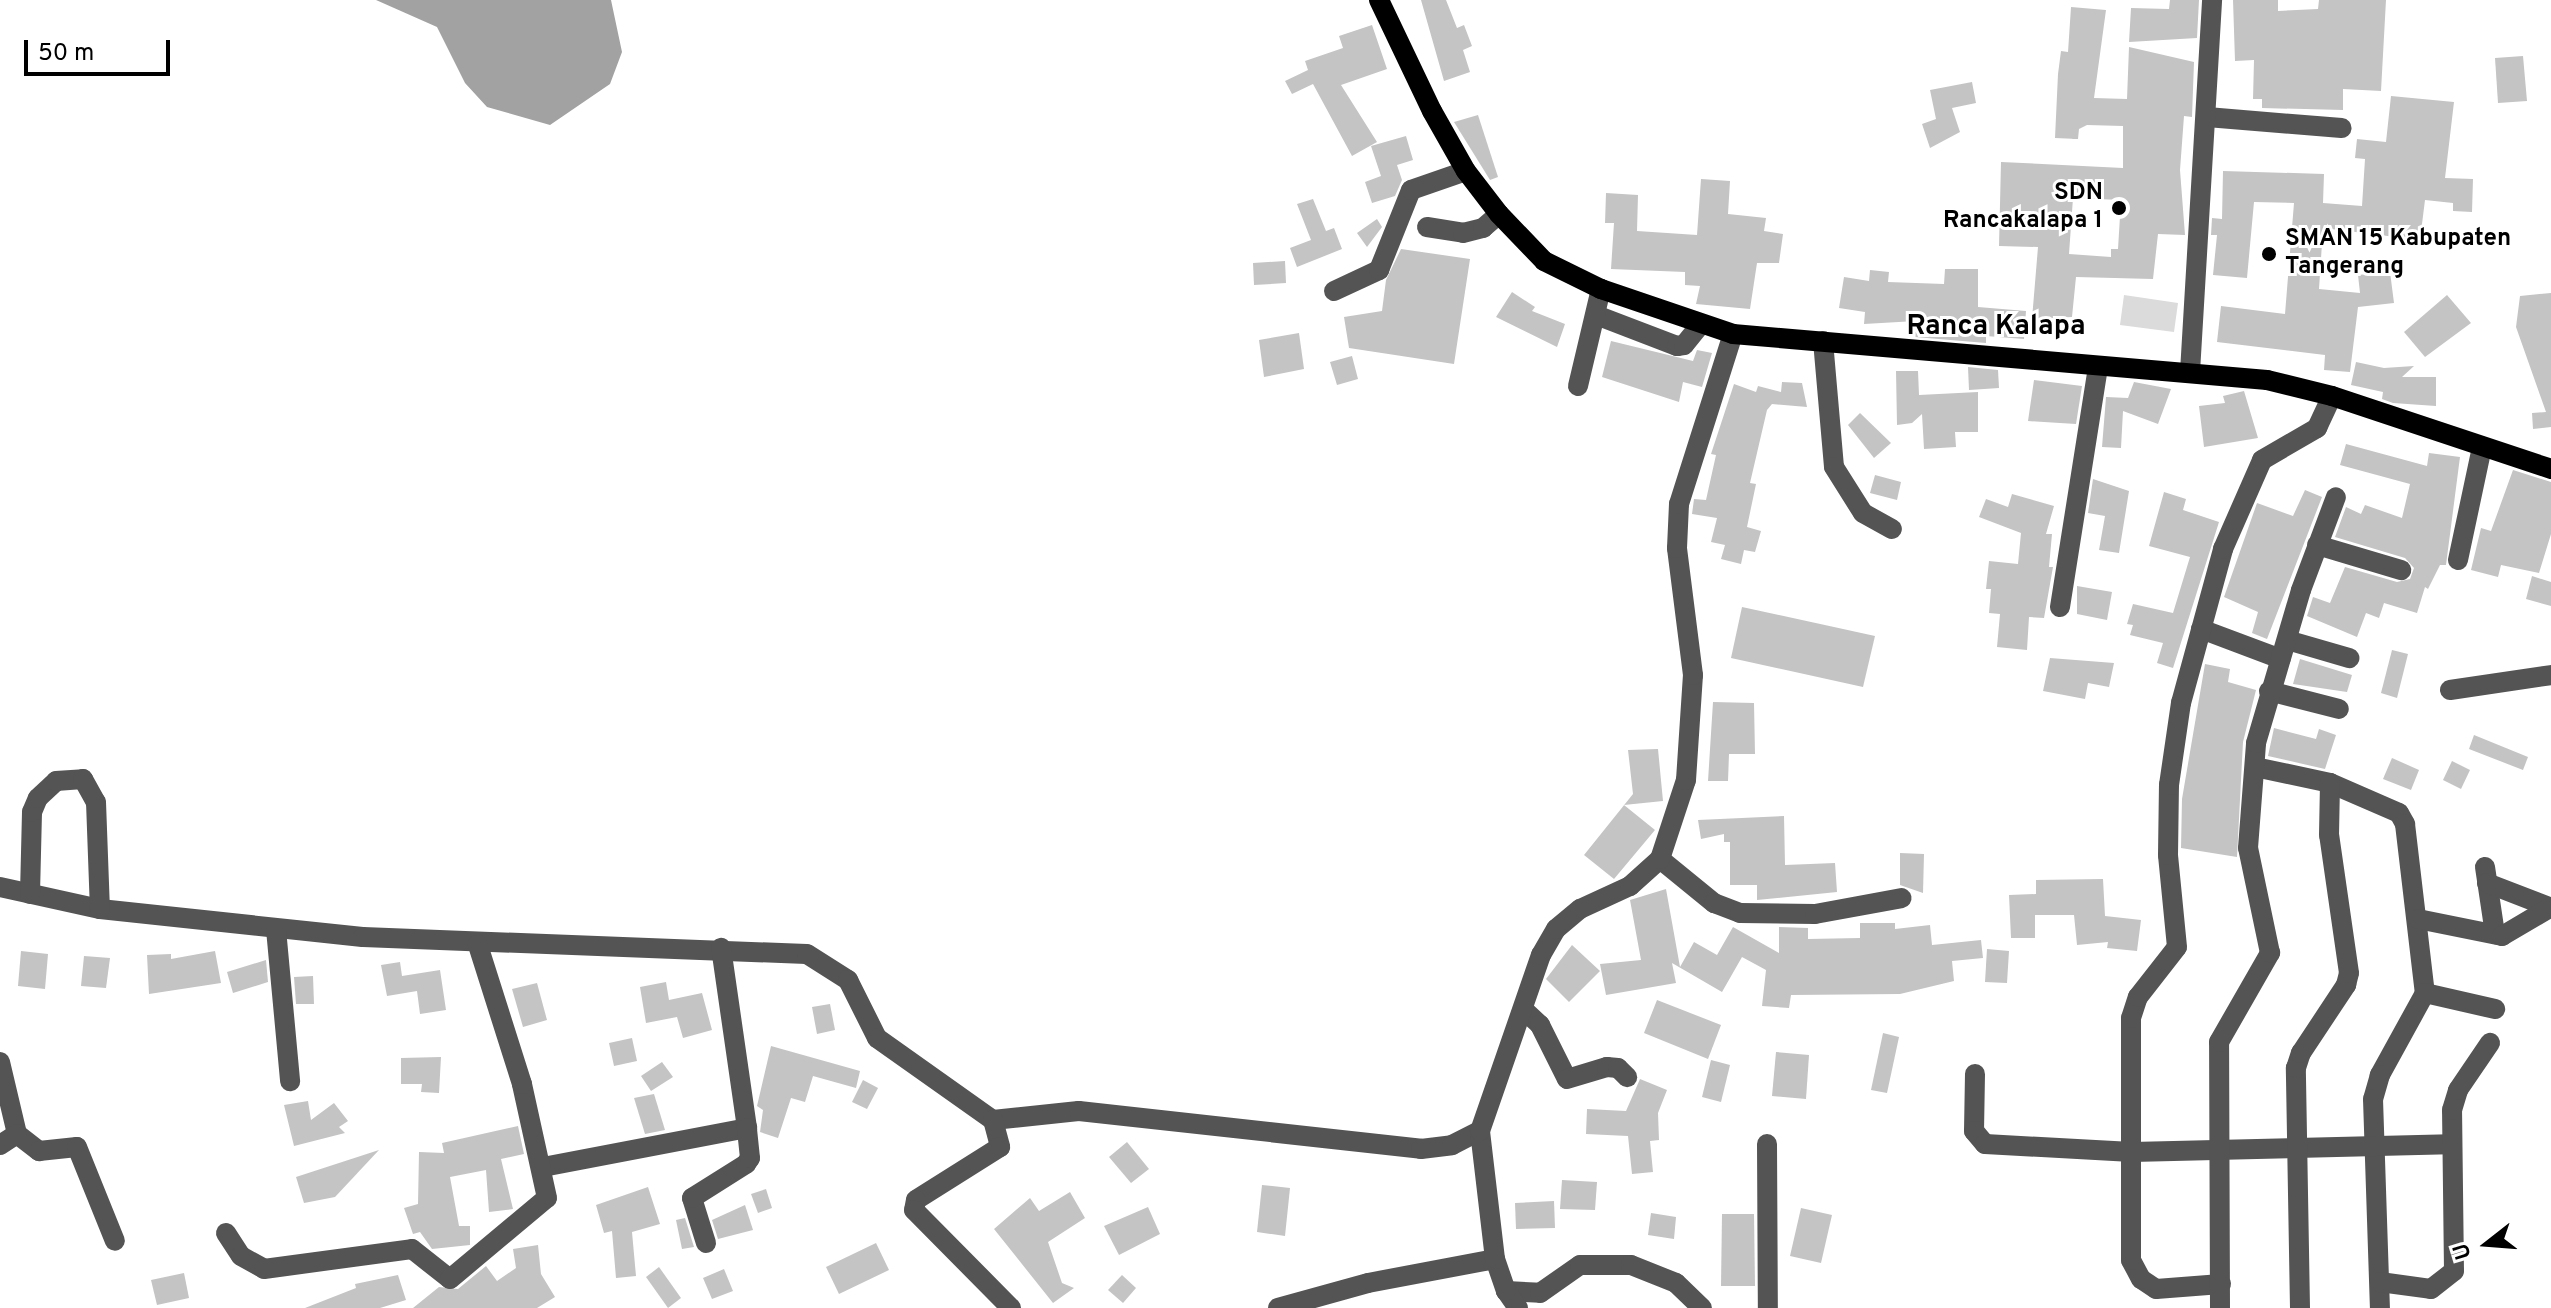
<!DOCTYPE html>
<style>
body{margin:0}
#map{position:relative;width:2551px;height:1308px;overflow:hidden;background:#fff;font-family:Overpass,sans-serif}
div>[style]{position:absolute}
.green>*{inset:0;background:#dbdbdb}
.water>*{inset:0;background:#a2a2a2}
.building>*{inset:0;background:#c4c4c4}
.minor>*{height:20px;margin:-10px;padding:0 10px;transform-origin:10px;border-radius:10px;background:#545454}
.major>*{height:20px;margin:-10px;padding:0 10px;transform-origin:10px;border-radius:10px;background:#000}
.dots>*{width:22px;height:22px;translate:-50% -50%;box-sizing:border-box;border:4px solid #fff;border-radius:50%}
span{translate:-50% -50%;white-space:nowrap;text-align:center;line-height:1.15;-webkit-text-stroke:6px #fff;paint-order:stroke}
.poi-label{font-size:24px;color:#000;font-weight:700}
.right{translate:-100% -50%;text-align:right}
.left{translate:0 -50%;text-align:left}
.quarter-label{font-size:28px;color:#000;font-weight:700}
.north{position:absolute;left:2447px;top:1204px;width:80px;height:80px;-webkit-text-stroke:6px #fff;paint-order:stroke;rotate:253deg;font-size:22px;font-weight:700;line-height:32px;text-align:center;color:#000}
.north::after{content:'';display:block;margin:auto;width:28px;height:36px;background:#000;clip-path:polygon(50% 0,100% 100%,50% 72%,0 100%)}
.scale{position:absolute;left:24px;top:40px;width:146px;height:36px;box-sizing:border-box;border:4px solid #000;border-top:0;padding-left:10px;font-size:24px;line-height:28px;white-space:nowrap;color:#000;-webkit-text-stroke:6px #fff;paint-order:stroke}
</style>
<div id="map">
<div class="green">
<i style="clip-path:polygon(2124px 295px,2178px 303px,2174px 332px,2120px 325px)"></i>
</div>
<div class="water">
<i style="clip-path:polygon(376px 0,611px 0,622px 52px,610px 84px,550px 125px,487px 107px,465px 83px,437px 27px)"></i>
</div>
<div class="building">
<i style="clip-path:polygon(1421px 0,1446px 0,1457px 28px,1464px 25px,1472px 46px,1463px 50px,1470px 72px,1444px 81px)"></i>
<i style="clip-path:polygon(2170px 0,2199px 0,2197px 38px,2129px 42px,2131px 8px,2169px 9px)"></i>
<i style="clip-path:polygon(2233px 0,2278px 0,2278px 11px,2318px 9px,2319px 0,2386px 0,2381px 91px,2343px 89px,2343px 110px,2262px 108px,2262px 99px,2253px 99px,2254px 60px,2235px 61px)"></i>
<i style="clip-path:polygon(evenodd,2071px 7px,2106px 10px,2094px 98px,2127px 99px,2129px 47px,2194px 62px,2192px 117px,2184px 116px,2180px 170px,2185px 235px,2158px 234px,2153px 279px,2076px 277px,2072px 317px,2032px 319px,2038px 247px,1999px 246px,2001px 162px,2123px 168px,2123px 126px,2087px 125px,2079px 129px,2078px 139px,2055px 138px,2058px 74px,2061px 51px,2068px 52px,2071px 7px,2073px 198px,2121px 200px,2118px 249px,2111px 249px,2111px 257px,2069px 254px,2073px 198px)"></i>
<i style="clip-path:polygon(1372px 25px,1387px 69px,1341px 85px,1377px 142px,1352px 156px,1313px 84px,1292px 94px,1285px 81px,1308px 70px,1305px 61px,1343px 48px,1339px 36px)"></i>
<i style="clip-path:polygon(2523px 56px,2527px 101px,2498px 103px,2495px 58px)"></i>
<i style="clip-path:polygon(1972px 82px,1976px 103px,1952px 108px,1960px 132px,1930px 148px,1922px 124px,1936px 119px,1930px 90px)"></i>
<i style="clip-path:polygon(2391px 96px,2454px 102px,2445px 178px,2473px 179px,2472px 212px,2453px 211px,2453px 203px,2425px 200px,2420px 240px,2323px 228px,2319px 289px,2360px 293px,2358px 275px,2368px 274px,2367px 266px,2389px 264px,2394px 303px,2358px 307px,2350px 372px,2324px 370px,2325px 355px,2217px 342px,2221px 306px,2285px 314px,2294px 203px,2254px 202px,2247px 278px,2213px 275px,2217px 235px,2211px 235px,2212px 218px,2222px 219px,2223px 171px,2324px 174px,2323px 203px,2362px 206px,2365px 159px,2355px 158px,2357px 139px,2386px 142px)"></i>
<i style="clip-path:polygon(1478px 115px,1498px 177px,1490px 180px,1454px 122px)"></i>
<i style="clip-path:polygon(1406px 136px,1413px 160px,1397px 165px,1402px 180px,1395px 196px,1372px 203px,1365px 182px,1381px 176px,1371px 146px)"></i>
<i style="clip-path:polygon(1701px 179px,1730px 181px,1728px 214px,1766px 218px,1764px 231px,1783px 234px,1779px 263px,1757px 263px,1750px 309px,1696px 304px,1700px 286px,1685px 285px,1685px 272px,1611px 269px,1614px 223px,1605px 223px,1606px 193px,1638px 195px,1637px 231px,1697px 235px)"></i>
<i style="clip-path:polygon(1313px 199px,1326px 231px,1334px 228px,1342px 249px,1297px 267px,1290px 248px,1311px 240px,1297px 204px)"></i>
<i style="clip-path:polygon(1377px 219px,1382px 227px,1367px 247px,1357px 233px)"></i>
<i style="clip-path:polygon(1401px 249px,1470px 259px,1454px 364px,1349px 348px,1344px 317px,1382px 311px,1386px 280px)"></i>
<i style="clip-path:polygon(1285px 261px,1286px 283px,1254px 285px,1253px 263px)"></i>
<i style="clip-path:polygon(1945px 269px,1978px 269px,1978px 307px,2026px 311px,2024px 339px,1986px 336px,1986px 343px,1915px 337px,1916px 321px,1864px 324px,1865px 312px,1839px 308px,1844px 277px,1869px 281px,1870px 270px,1889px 272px,1888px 282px,1944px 284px)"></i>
<i style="clip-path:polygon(1512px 292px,1535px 307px,1532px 311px,1565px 324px,1557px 347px,1496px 317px)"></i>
<i style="clip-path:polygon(2551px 293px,2551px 427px,2533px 429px,2532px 413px,2546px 412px,2516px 327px,2520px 296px)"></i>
<i style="clip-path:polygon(2447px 295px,2471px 323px,2425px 357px,2404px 332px)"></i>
<i style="clip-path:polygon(1299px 333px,1304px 369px,1264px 377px,1259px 340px)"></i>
<i style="clip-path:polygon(1611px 341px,1693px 361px,1697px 350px,1712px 353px,1702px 387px,1683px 382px,1679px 402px,1602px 377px)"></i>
<i style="clip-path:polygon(1352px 356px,1358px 379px,1337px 385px,1330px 362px)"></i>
<i style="clip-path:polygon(2356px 362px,2384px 368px,2414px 366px,2402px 377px,2436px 377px,2436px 406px,2393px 403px,2382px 399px,2383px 392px,2351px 385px)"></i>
<i style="clip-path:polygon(1968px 367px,1998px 370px,1999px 388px,1969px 390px)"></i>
<i style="clip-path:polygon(1896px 371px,1918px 371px,1919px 395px,1978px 392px,1978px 432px,1955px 432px,1956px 447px,1924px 449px,1922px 414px,1912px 423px,1897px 425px)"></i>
<i style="clip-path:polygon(2034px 380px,2082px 386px,2076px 424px,2028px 421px)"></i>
<i style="clip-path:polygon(1782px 382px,1802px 383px,1807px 407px,1772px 404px,1767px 410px,1750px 483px,1756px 484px,1747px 527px,1761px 531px,1755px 552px,1744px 550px,1741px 564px,1721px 559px,1725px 545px,1711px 542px,1717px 518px,1692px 514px,1694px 499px,1706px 500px,1716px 455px,1711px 454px,1734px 384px,1756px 392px,1758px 386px,1781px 392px)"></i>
<i style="clip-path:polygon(2134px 382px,2171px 389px,2158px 424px,2123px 411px,2121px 448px,2102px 447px,2106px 397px,2128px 398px)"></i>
<i style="clip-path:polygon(2244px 391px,2258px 438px,2204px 447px,2199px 406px,2225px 403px,2223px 396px)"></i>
<i style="clip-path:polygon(1860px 413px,1891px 443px,1874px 458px,1848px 425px)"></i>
<i style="clip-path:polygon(2346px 444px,2427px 466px,2429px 453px,2460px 457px,2446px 565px,2440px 565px,2428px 589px,2425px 587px,2417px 613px,2384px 603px,2379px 618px,2366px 613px,2357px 637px,2307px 616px,2313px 597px,2330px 603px,2345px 567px,2397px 582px,2410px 579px,2414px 568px,2405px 558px,2335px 537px,2346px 507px,2361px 514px,2365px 505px,2402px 518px,2410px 484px,2340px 465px)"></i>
<i style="clip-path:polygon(2513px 470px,2551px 482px,2551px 534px,2539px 573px,2501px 565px,2498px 577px,2471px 570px,2481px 528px,2491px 531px)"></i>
<i style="clip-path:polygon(1875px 475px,1901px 482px,1897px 500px,1870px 493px)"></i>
<i style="clip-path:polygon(2093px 479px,2129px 491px,2119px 553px,2099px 550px,2105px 516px,2088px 513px)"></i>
<i style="clip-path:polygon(2305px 490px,2322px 497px,2267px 639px,2252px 633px,2258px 612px,2224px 597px,2257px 503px,2293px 516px)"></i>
<i style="clip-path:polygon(2164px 492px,2186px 499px,2183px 510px,2219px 522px,2173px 668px,2157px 663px,2163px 643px,2130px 635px,2133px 625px,2127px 624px,2133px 604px,2173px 613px,2190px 557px,2149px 546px)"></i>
<i style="clip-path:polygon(2012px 494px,2054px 506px,2046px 534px,2052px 534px,2049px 567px,2053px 567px,2044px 618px,2029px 617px,2027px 650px,1997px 647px,2000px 614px,1989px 613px,1991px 589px,1986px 589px,1989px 561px,2018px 564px,2021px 533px,1979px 517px,1986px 499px,2008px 507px)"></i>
<i style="clip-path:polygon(2532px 576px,2551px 582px,2551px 606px,2526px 599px)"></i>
<i style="clip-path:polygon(2077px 586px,2112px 592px,2107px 620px,2077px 614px)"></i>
<i style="clip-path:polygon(1742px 607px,1875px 636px,1863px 687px,1731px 658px)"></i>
<i style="clip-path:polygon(2392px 650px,2408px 654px,2397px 698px,2381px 693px)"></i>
<i style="clip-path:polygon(2050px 658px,2114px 663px,2109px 687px,2088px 683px,2085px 699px,2043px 691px)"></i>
<i style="clip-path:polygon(2300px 659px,2352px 675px,2347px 692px,2293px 684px)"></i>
<i style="clip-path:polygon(2205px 664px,2230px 669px,2228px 682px,2256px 690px,2243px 742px,2237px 857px,2181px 848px,2182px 799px)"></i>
<i style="clip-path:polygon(1713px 702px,1754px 703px,1755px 754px,1729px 754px,1728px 781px,1708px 781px)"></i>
<i style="clip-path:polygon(2274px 728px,2316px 739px,2319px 729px,2336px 735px,2325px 769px,2268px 756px)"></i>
<i style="clip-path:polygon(2474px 735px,2528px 757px,2523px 770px,2469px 749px)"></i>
<i style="clip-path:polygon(1658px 749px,1663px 801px,1624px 805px,1655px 830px,1614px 879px,1584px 855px,1633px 794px,1628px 750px)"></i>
<i style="clip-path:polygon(2392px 758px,2419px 770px,2411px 790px,2383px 779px)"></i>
<i style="clip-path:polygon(2452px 761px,2470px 770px,2461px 789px,2443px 780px)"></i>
<i style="clip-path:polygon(1784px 816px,1785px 865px,1835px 863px,1837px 892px,1757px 900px,1757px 885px,1730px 885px,1730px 842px,1724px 842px,1724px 834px,1701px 839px,1698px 820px)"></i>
<i style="clip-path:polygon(1900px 853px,1924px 854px,1923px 893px,1900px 885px)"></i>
<i style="clip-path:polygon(2103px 879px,2105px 916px,2141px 920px,2137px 951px,2107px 948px,2108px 942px,2077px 945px,2074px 915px,2035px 915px,2035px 938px,2011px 938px,2009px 895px,2036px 894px,2036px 880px)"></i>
<i style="clip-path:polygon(1666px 889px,1680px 967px,1694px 942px,1717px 955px,1733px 927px,1779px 953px,1779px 927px,1808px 928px,1808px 939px,1860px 938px,1860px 923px,1895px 923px,1895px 929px,1930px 925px,1932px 945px,1981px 940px,1983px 958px,1952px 961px,1954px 981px,1900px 994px,1791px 995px,1789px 1008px,1762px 1006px,1766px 970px,1742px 957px,1722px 992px,1672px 963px,1676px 983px,1606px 995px,1600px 964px,1641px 960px,1630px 900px)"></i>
<i style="clip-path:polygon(1572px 945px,1600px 971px,1569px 1002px,1546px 979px)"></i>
<i style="clip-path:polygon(1987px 949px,2009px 951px,2007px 983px,1985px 982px)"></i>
<i style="clip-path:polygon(21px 951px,48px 954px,45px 989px,18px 986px)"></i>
<i style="clip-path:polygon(215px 951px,221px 983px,149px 994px,147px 955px,171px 954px,171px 959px)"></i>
<i style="clip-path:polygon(84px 956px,110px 958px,106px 988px,81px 986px)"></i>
<i style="clip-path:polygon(266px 960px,268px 982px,233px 993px,227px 972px)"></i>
<i style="clip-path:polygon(400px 962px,402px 976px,440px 970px,446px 1010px,420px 1014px,417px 991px,387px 996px,381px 965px)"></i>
<i style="clip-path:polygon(313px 976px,314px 1004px,296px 1004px,294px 977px)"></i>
<i style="clip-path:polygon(666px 982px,669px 1000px,702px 993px,712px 1030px,683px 1038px,677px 1017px,646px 1023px,640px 987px)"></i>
<i style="clip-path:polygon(537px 983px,547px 1020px,523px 1027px,512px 989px)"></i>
<i style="clip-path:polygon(1657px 1000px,1721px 1025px,1708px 1059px,1644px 1033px)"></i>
<i style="clip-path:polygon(830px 1004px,835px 1030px,817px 1034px,812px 1007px)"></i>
<i style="clip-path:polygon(1883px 1033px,1899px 1037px,1887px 1093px,1871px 1090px)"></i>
<i style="clip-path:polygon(632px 1038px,637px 1061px,614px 1066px,609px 1043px)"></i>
<i style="clip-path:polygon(771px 1046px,860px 1071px,856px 1088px,813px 1076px,805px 1102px,791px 1098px,778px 1138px,760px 1132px,763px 1110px,757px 1106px)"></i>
<i style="clip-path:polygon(1776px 1052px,1809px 1055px,1806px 1099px,1772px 1096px)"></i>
<i style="clip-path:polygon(441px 1057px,439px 1093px,421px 1092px,422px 1084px,401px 1084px,401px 1058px)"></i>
<i style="clip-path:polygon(1711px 1060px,1730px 1065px,1721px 1102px,1702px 1097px)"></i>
<i style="clip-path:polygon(662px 1062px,673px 1077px,651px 1091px,641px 1076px)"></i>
<i style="clip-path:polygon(1640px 1079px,1667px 1090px,1658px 1113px,1659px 1140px,1650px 1141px,1653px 1172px,1632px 1174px,1628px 1136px,1586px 1134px,1587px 1109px,1626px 1111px)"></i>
<i style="clip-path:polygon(863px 1080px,878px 1088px,867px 1109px,852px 1102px)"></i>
<i style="clip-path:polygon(654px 1094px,665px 1130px,645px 1134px,634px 1098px)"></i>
<i style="clip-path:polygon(308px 1101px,311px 1120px,334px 1103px,348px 1121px,339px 1127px,345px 1133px,294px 1146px,284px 1105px)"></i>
<i style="clip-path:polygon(518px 1126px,524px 1154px,501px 1159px,513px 1209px,489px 1212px,486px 1170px,450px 1177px,459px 1226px,470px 1226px,470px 1245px,432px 1249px,420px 1232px,413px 1234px,404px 1208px,418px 1204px,419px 1152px,444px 1153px,442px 1143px)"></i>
<i style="clip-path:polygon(1127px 1142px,1149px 1169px,1131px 1183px,1109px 1157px)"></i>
<i style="clip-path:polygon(379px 1150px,335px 1197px,304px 1203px,296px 1177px)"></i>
<i style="clip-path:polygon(1562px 1180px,1597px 1182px,1595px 1210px,1560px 1209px)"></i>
<i style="clip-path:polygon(1262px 1185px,1290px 1188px,1285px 1236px,1257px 1232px)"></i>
<i style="clip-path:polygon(648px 1187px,660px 1224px,632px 1232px,636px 1276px,616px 1278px,612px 1231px,604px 1233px,596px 1205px)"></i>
<i style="clip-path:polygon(766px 1189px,772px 1208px,758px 1213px,751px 1194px)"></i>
<i style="clip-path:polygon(1070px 1192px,1085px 1218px,1048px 1242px,1062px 1283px,1074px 1288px,1053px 1303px,994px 1229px,1030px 1198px,1039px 1211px)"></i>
<i style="clip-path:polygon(1554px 1201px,1555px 1228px,1516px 1229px,1515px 1203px)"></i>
<i style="clip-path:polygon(745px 1205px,753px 1230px,718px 1239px,712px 1220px)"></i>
<i style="clip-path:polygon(1148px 1207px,1160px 1234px,1119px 1255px,1104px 1226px)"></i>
<i style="clip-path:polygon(1801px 1208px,1832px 1215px,1821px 1263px,1790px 1256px)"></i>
<i style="clip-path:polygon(1651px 1213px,1676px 1217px,1674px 1239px,1648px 1235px)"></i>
<i style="clip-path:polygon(1722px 1214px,1754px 1214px,1755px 1286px,1721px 1286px)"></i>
<i style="clip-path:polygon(685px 1218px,694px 1247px,682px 1249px,676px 1220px)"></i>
<i style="clip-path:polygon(876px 1243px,889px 1270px,839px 1294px,826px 1267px)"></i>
<i style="clip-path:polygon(538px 1245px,541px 1274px,555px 1297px,537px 1308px,413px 1308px,439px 1287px,458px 1289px,486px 1266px,497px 1281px,516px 1268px,513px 1249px)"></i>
<i style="clip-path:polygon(659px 1267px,681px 1298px,668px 1308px,646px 1277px)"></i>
<i style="clip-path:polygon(724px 1269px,733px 1291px,712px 1299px,703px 1278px)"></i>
<i style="clip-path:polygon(184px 1273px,189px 1298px,157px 1305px,151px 1280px)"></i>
<i style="clip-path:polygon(398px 1275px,406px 1300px,380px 1308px,305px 1308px,356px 1288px,355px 1284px)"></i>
<i style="clip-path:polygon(1122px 1275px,1136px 1288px,1123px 1303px,1108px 1290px)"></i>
</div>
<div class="minor">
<i style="left:2207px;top:117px;width:135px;rotate:4.7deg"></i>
<i style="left:1427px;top:227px;width:36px;rotate:9deg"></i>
<i style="left:1463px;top:233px;width:21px;rotate:-14deg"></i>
<i style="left:1483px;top:228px;width:21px;rotate:-41deg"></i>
<i style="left:1334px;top:291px;width:50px;rotate:-25deg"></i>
<i style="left:1379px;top:270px;width:86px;rotate:-68.2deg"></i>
<i style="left:1411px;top:190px;width:58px;rotate:-19.1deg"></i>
<i style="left:1596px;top:315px;width:87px;rotate:20.9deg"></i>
<i style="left:1677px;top:346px;width:7px;rotate:-8deg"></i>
<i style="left:1684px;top:345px;width:27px;rotate:-51deg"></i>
<i style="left:1823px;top:341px;width:126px;rotate:85deg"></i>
<i style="left:1834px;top:467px;width:54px;rotate:57.8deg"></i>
<i style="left:1863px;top:513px;width:33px;rotate:29deg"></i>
<i style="left:2190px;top:372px;width:373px;rotate:-86.6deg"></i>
<i style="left:1578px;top:386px;width:100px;rotate:-76.7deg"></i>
<i style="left:2317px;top:545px;width:88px;rotate:16.6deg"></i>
<i style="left:2458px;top:560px;width:116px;rotate:-78deg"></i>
<i style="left:2060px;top:607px;width:244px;rotate:-81deg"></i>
<i style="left:2201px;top:629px;width:85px;rotate:20.6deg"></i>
<i style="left:2287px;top:640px;width:65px;rotate:16.2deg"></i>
<i style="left:2450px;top:690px;width:102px;rotate:-8.4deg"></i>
<i style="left:2269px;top:691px;width:72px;rotate:14.4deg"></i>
<i style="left:2255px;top:767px;width:77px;rotate:12deg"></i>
<i style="left:2330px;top:783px;width:75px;rotate:23.5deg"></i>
<i style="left:2399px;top:813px;width:13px;rotate:61deg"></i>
<i style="left:2405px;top:824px;width:170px;rotate:83.3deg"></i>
<i style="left:2425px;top:993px;width:94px;rotate:118.8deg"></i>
<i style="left:2380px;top:1075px;width:25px;rotate:106deg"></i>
<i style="left:2373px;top:1099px;width:209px;rotate:88.1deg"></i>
<i style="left:1660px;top:859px;width:70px;rotate:39.2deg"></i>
<i style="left:1714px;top:903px;width:28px;rotate:21deg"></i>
<i style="left:1740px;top:913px;width:75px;rotate:0.8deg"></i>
<i style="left:1815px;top:914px;width:88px;rotate:-10.4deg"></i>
<i style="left:2485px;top:867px;width:68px;rotate:81.5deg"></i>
<i style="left:2487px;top:883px;width:66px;rotate:21.2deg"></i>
<i style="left:0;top:887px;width:102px;rotate:12.4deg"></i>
<i style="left:100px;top:909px;width:264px;rotate:6.1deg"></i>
<i style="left:363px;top:937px;width:444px;rotate:2.2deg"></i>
<i style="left:807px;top:954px;width:49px;rotate:32.4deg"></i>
<i style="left:848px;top:980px;width:65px;rotate:63.4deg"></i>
<i style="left:877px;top:1038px;width:142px;rotate:35.3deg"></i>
<i style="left:993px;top:1120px;width:86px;rotate:-6deg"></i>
<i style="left:1079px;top:1111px;width:344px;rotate:6.3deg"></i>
<i style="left:1421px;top:1149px;width:31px;rotate:-7deg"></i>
<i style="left:1452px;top:1145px;width:31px;rotate:-27deg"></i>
<i style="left:30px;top:894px;width:82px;rotate:-88.6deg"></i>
<i style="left:32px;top:812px;width:15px;rotate:-67deg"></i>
<i style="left:38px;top:798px;width:25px;rotate:-43deg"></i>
<i style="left:56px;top:781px;width:27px;rotate:-4deg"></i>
<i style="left:83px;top:779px;width:26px;rotate:61deg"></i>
<i style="left:96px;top:802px;width:107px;rotate:87.9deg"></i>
<i style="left:2418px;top:919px;width:86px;rotate:11.4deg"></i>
<i style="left:2502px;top:936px;width:57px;rotate:-30.6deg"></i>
<i style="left:276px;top:929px;width:153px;rotate:84.7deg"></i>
<i style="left:2425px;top:993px;width:72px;rotate:12.9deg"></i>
<i style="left:1524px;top:1010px;width:22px;rotate:43deg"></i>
<i style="left:1540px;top:1025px;width:60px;rotate:63.4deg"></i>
<i style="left:1567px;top:1079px;width:42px;rotate:-16.7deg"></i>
<i style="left:1607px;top:1067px;width:11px;rotate:5deg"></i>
<i style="left:1618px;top:1068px;width:13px;rotate:45deg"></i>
<i style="left:0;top:1062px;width:74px;rotate:76.7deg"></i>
<i style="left:17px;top:1134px;width:28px;rotate:38deg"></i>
<i style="left:39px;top:1151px;width:38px;rotate:-6deg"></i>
<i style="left:77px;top:1147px;width:101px;rotate:68deg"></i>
<i style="left:1975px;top:1074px;width:57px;rotate:91deg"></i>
<i style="left:1974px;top:1131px;width:17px;rotate:50deg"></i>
<i style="left:1985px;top:1144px;width:147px;rotate:3.1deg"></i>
<i style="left:2132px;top:1152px;width:317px;rotate:-1.4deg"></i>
<i style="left:993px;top:1120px;width:28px;rotate:75deg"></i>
<i style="left:1000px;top:1147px;width:99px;rotate:147.8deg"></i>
<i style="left:916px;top:1200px;width:10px;rotate:101deg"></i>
<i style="left:914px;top:1210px;width:138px;rotate:45.3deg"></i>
<i style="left:1767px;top:1144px;width:164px;rotate:89.7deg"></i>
<i style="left:0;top:1145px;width:20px;rotate:-33deg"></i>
<i style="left:543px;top:1167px;width:208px;rotate:-10.8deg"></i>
<i style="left:747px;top:1128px;width:182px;rotate:-98.2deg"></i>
<i style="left:226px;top:1233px;width:27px;rotate:57deg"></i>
<i style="left:241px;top:1256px;width:26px;rotate:29deg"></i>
<i style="left:264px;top:1269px;width:149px;rotate:-7.7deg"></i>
<i style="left:412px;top:1249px;width:48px;rotate:38.3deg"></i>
<i style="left:450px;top:1279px;width:126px;rotate:-39.9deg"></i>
<i style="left:547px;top:1198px;width:117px;rotate:-102.4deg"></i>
<i style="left:522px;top:1084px;width:146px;rotate:-107.6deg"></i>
<i style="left:706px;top:1243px;width:47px;rotate:-107.3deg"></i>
<i style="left:692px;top:1198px;width:64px;rotate:-32.2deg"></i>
<i style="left:746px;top:1164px;width:7px;rotate:-56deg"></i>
<i style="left:750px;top:1158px;width:30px;rotate:-96deg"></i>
<i style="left:2380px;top:1282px;width:51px;rotate:7.8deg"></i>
<i style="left:2431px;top:1289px;width:29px;rotate:-38deg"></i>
<i style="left:2454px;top:1271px;width:161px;rotate:-90.7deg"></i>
<i style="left:2452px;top:1110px;width:21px;rotate:-73deg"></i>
<i style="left:2458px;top:1090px;width:57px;rotate:-55.8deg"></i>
<i style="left:2221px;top:1284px;width:65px;rotate:175.6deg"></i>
<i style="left:2156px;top:1289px;width:18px;rotate:-146deg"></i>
<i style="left:2141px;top:1279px;width:21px;rotate:-118deg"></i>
<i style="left:2131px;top:1260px;width:242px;rotate:-90deg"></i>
<i style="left:2131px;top:1018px;width:22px;rotate:-72deg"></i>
<i style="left:2138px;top:997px;width:63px;rotate:-52deg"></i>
<i style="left:2177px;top:947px;width:92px;rotate:-95.6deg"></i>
<i style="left:2168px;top:855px;width:70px;rotate:-89.2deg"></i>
<i style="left:2169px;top:785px;width:83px;rotate:-81.7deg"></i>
<i style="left:2181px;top:703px;width:160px;rotate:-74.7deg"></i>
<i style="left:2223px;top:549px;width:97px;rotate:-66.3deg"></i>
<i style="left:2262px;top:460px;width:64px;rotate:-30.2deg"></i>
<i style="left:2317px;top:428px;width:35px;rotate:-65deg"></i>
<i style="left:1506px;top:1291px;width:34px;rotate:3deg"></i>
<i style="left:1540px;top:1293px;width:49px;rotate:-35deg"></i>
<i style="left:1580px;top:1265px;width:51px"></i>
<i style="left:1631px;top:1265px;width:48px;rotate:21.8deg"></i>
<i style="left:1676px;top:1283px;width:36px;rotate:44deg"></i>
<i style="left:1278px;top:1308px;width:93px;rotate:-15.5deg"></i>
<i style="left:1368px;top:1283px;width:129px;rotate:-10.7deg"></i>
<i style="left:1518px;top:1308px;width:21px;rotate:-125deg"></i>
<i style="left:1506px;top:1291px;width:34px;rotate:-109deg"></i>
<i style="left:1495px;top:1259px;width:129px;rotate:-96.7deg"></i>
<i style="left:1480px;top:1131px;width:186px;rotate:-70.9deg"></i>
<i style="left:1541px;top:955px;width:30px;rotate:-60deg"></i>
<i style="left:1556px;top:929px;width:31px;rotate:-40deg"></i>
<i style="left:1580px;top:909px;width:55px;rotate:-24.7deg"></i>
<i style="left:1630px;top:886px;width:40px;rotate:-42deg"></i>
<i style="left:1660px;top:859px;width:83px;rotate:-71.8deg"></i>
<i style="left:1686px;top:780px;width:105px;rotate:-86.2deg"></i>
<i style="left:1693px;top:675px;width:128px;rotate:-97.2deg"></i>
<i style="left:1677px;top:548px;width:44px;rotate:-87.4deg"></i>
<i style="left:1679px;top:504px;width:178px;rotate:-72.4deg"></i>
<i style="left:2220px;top:1308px;width:266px;rotate:-90.2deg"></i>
<i style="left:2219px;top:1042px;width:103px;rotate:-60.2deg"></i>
<i style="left:2270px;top:953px;width:107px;rotate:-101.8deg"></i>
<i style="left:2248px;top:848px;width:105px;rotate:-85.6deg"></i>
<i style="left:2256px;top:743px;width:159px;rotate:-73.6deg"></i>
<i style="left:2301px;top:590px;width:99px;rotate:-69.4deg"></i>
<i style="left:2300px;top:1308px;width:240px;rotate:-91deg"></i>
<i style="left:2296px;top:1068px;width:16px;rotate:-72deg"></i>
<i style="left:2301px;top:1053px;width:82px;rotate:-56.5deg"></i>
<i style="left:2346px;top:985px;width:12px;rotate:-76deg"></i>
<i style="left:2349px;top:973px;width:139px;rotate:-98.2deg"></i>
<i style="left:2329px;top:835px;width:52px;rotate:-88.9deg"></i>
</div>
<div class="major">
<i style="left:1379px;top:0;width:123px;rotate:64.5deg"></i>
<i style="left:1432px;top:111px;width:69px;rotate:60.5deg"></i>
<i style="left:1466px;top:171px;width:54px;rotate:52.5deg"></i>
<i style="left:1499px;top:214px;width:65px;rotate:46.2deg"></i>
<i style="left:1544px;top:261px;width:64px;rotate:26.2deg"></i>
<i style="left:1601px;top:289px;width:139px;rotate:18.8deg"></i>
<i style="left:1733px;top:334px;width:536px;rotate:4.92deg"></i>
<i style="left:2267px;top:380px;width:67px;rotate:13.8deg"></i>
<i style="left:2332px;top:396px;width:231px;rotate:18.4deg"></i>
</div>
<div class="dots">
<i style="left:2119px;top:208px;background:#000"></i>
<i style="left:2269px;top:254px;background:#000"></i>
</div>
<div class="poi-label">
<span class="right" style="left:2103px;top:208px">SDN<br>Rancakalapa 1</span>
<span class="left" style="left:2285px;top:254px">SMAN 15 Kabupaten<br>Tangerang</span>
</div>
<div class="quarter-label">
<span style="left:1996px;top:327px">Ranca Kalapa</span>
</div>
<div class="north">U</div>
<div class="scale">50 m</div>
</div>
